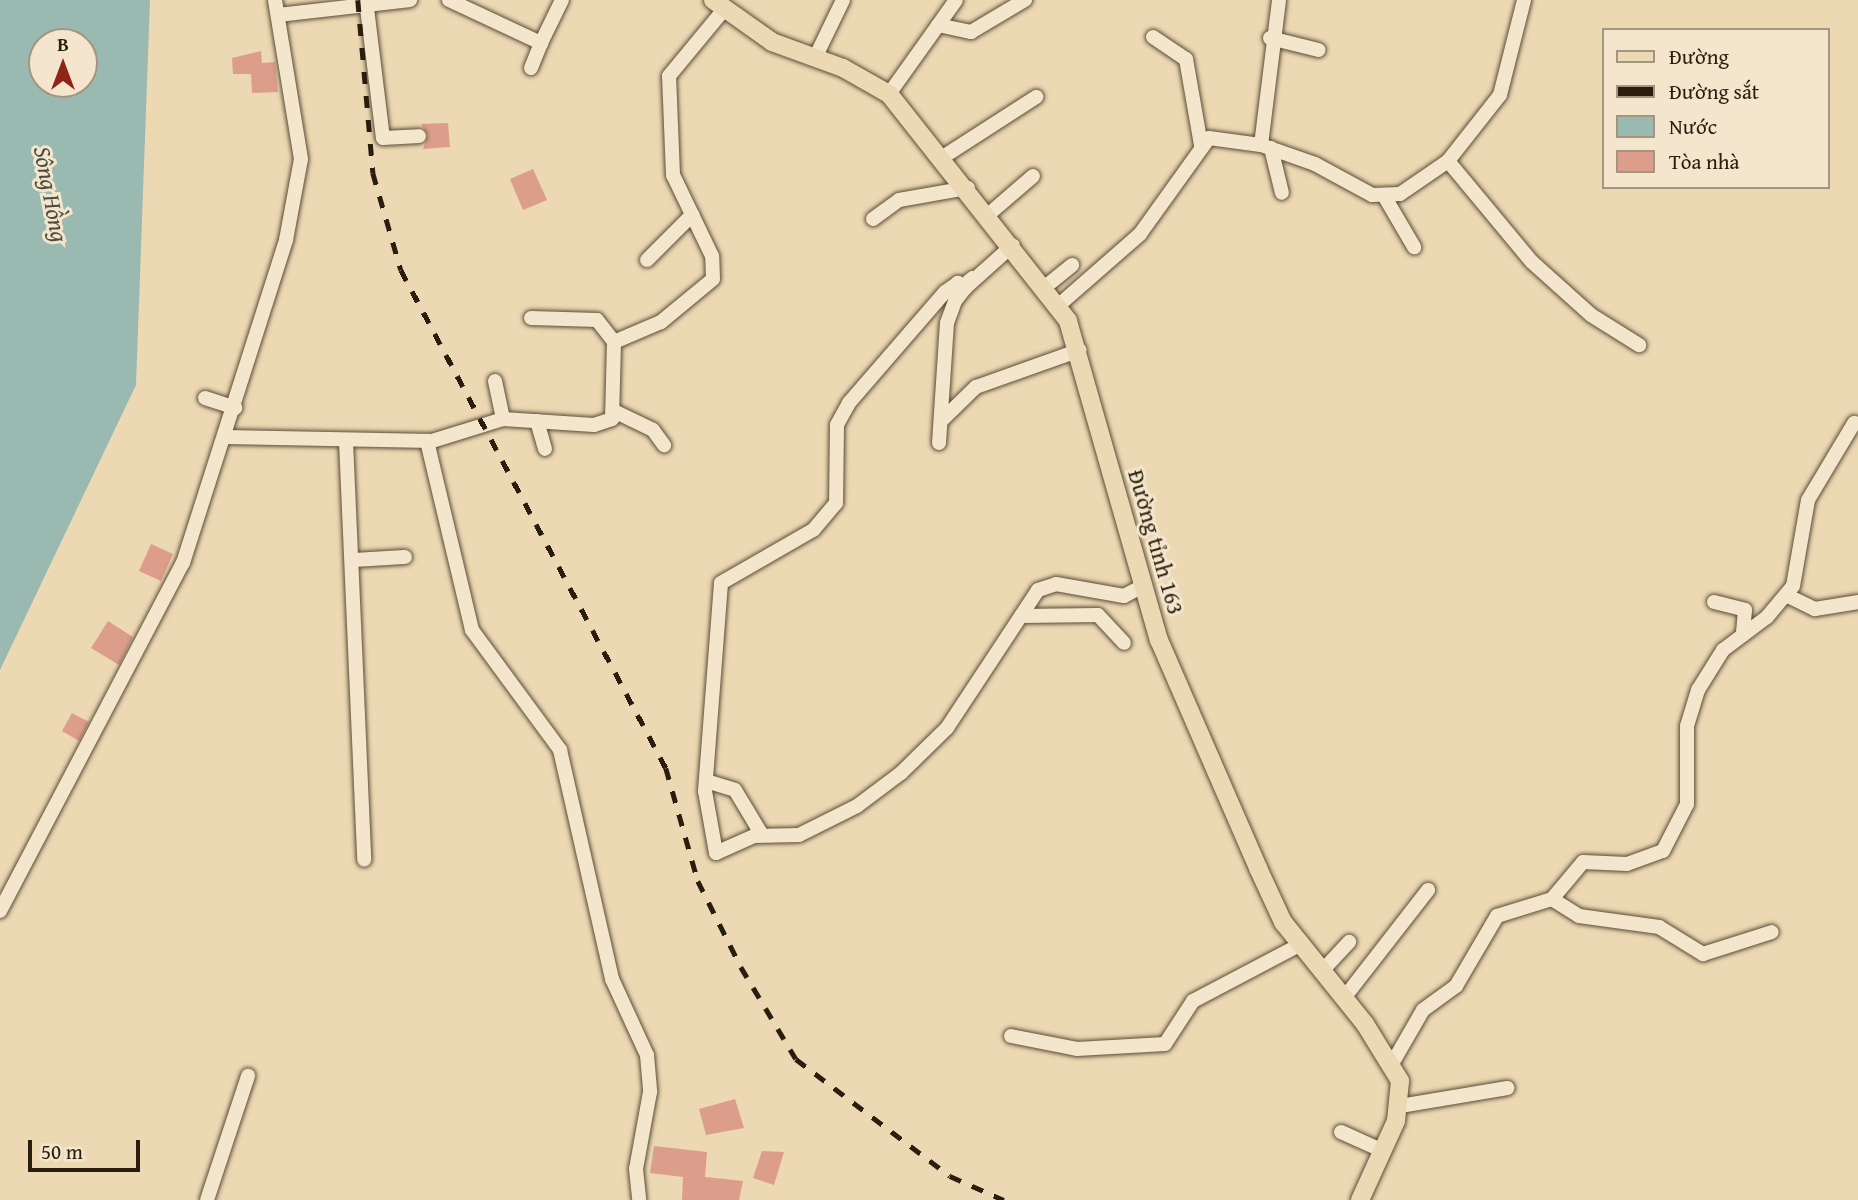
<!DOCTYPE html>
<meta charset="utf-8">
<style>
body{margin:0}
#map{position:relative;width:1858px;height:1200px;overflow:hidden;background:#ecd8b2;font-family:"Gentium Book Plus",serif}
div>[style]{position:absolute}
.water>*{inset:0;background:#99b9b1}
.building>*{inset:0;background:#dc9e8a}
.roads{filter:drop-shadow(0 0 2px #5a4c37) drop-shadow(0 0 2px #5a4c37)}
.minor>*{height:14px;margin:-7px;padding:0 7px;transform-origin:7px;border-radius:7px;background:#f3e6cd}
.major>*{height:18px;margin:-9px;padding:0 9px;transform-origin:9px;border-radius:9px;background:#ecd8b2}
.rail>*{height:4.5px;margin-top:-2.25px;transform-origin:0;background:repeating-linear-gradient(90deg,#291d0e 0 12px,transparent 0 24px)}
span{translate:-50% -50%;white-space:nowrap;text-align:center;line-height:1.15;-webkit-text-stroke:6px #f3e6cd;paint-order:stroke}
.street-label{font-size:23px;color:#291d0e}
.water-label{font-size:24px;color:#4b4c3f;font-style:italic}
.legend{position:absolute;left:1602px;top:28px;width:228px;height:161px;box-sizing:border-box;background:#f3e6cd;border:2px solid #a29681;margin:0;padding:9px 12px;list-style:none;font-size:21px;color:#291d0e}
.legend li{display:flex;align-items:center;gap:14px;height:35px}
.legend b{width:35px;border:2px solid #a29681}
.north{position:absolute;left:28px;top:28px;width:70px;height:70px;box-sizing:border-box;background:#f3e6cd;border:2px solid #a29681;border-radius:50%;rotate:0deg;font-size:19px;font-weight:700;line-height:28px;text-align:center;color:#291d0e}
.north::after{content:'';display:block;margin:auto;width:24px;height:32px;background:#8f2418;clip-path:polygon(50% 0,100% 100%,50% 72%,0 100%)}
.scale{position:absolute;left:28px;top:1140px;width:112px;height:32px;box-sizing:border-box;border:4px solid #291d0e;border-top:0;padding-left:9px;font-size:21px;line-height:24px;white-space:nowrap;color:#291d0e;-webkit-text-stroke:5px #f3e6cd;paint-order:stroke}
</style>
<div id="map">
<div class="water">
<i style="clip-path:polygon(evenodd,0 0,150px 0,136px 385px,0 670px,0 0,42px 42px,84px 42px,84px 84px,42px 84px,42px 42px)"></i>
</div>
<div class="building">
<i style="clip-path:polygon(261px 51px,262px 63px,275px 62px,278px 92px,252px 93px,251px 74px,233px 74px,232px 58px)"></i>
<i style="clip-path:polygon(448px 123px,450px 147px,423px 149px,428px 135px,421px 124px)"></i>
<i style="clip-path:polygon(533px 169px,547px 200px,523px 210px,510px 179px)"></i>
<i style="clip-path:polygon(151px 544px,173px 554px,161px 581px,139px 571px)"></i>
<i style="clip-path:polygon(108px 621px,133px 637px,119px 665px,91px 648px)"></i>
<i style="clip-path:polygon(72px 713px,89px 722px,79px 741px,62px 731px)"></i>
<i style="clip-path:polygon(735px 1099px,744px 1128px,706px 1135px,699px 1109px)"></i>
<i style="clip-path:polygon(654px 1146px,707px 1152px,705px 1177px,743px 1181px,739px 1200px,682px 1200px,683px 1177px,650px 1173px)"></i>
<i style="clip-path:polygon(762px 1151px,784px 1152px,774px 1185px,753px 1178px)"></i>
</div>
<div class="roads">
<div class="minor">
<i style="left:366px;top:0;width:139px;rotate:83deg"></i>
<i style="left:383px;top:138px;width:36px;rotate:-3deg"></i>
<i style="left:449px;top:0;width:102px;rotate:25.1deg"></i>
<i style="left:541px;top:43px;width:48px;rotate:-64deg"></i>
<i style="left:278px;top:15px;width:133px;rotate:-6.5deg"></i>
<i style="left:938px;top:25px;width:34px;rotate:12deg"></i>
<i style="left:971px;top:32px;width:63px;rotate:-30.7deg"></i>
<i style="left:1153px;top:37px;width:40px;rotate:34deg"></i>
<i style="left:1186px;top:59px;width:87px;rotate:80.1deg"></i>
<i style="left:1270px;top:38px;width:50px;rotate:13.8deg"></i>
<i style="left:815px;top:58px;width:64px;rotate:-64.2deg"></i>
<i style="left:531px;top:68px;width:27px;rotate:-68deg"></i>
<i style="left:889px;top:94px;width:115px;rotate:-54.5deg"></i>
<i style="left:1261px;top:145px;width:146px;rotate:-82.9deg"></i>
<i style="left:1271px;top:148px;width:46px;rotate:76.3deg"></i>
<i style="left:943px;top:157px;width:111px;rotate:-32.8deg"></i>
<i style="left:1448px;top:161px;width:131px;rotate:50.3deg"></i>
<i style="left:1532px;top:262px;width:79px;rotate:41.9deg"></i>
<i style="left:1591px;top:315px;width:57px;rotate:32deg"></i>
<i style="left:1386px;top:199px;width:56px;rotate:59.7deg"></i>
<i style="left:989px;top:214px;width:58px;rotate:-40.8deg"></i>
<i style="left:873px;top:219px;width:32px;rotate:-36deg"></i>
<i style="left:899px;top:200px;width:70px;rotate:-9.9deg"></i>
<i style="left:647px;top:260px;width:64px;rotate:-45deg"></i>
<i style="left:1045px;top:287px;width:35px;rotate:-39deg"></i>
<i style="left:965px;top:288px;width:9px;rotate:-144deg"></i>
<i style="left:958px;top:283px;width:16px;rotate:145deg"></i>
<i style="left:945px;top:292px;width:147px;rotate:130.9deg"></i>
<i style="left:849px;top:403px;width:25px;rotate:119deg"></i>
<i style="left:837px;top:425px;width:78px;rotate:90.7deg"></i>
<i style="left:836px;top:503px;width:35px;rotate:130deg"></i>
<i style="left:813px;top:530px;width:106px;rotate:150.1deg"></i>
<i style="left:721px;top:583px;width:209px;rotate:94.4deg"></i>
<i style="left:705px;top:791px;width:63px;rotate:79.9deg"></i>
<i style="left:716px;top:853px;width:42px;rotate:-24.1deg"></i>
<i style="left:754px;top:836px;width:45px;rotate:-1.3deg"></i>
<i style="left:799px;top:835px;width:65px;rotate:-26.6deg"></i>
<i style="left:857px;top:806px;width:55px;rotate:-36.9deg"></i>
<i style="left:901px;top:773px;width:64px;rotate:-44.4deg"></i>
<i style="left:947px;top:728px;width:165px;rotate:-56.6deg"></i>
<i style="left:1038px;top:590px;width:19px;rotate:-18deg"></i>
<i style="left:1056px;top:584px;width:69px;rotate:10deg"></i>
<i style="left:1124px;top:596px;width:19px;rotate:-28deg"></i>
<i style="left:1059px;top:305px;width:108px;rotate:-41.2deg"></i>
<i style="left:1140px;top:234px;width:118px;rotate:-54.3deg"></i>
<i style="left:1209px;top:138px;width:52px;rotate:7.7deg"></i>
<i style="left:1261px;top:145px;width:57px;rotate:19.4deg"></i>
<i style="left:1315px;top:164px;width:65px;rotate:28.5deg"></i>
<i style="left:1372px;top:195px;width:28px;rotate:-2deg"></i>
<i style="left:1400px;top:194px;width:58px;rotate:-34.5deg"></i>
<i style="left:1448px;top:161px;width:84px;rotate:-51.8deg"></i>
<i style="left:1500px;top:95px;width:98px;rotate:-75.8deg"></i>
<i style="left:531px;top:318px;width:66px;rotate:1.7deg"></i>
<i style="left:597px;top:320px;width:28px;rotate:52deg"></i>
<i style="left:495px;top:381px;width:39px;rotate:78deg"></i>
<i style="left:205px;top:398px;width:32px;rotate:18deg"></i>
<i style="left:616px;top:412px;width:41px;rotate:25.9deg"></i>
<i style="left:653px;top:430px;width:19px;rotate:54deg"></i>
<i style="left:537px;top:421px;width:29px;rotate:74deg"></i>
<i style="left:941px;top:421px;width:49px;rotate:-44.2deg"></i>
<i style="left:976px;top:387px;width:110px;rotate:-19.6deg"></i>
<i style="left:225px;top:437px;width:207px;rotate:1.1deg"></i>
<i style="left:432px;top:441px;width:74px;rotate:-17.2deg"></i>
<i style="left:503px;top:419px;width:91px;rotate:3.8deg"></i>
<i style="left:594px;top:425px;width:19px;rotate:-18deg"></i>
<i style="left:612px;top:419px;width:77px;rotate:-88.5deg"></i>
<i style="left:614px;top:342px;width:51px;rotate:-23.1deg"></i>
<i style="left:661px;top:322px;width:67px;rotate:-39.6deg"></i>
<i style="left:713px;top:279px;width:23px;rotate:-92deg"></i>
<i style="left:712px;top:256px;width:90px;rotate:-115.7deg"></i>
<i style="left:673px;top:175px;width:99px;rotate:-92.3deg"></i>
<i style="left:669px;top:76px;width:83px;rotate:-50.4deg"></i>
<i style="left:346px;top:441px;width:419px;rotate:87.5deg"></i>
<i style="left:427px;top:441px;width:194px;rotate:76.6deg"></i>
<i style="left:472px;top:630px;width:149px;rotate:53.7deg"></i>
<i style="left:560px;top:750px;width:235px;rotate:77.2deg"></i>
<i style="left:612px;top:979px;width:84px;rotate:65.3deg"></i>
<i style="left:647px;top:1055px;width:37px;rotate:85deg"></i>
<i style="left:650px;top:1092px;width:78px;rotate:100.3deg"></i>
<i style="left:636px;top:1169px;width:31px;rotate:84deg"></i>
<i style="left:939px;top:443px;width:120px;rotate:-86.2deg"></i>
<i style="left:947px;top:323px;width:23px;rotate:-70deg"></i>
<i style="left:955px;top:301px;width:16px;rotate:-52deg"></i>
<i style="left:965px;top:288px;width:8px;rotate:-60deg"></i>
<i style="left:969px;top:281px;width:5px;rotate:-37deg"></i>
<i style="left:973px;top:278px;width:13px;rotate:129deg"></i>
<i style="left:965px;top:288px;width:64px;rotate:-41.9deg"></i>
<i style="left:353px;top:560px;width:52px;rotate:-3.3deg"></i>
<i style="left:1788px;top:596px;width:30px;rotate:26deg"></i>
<i style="left:1815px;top:609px;width:44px;rotate:-9.2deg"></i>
<i style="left:1714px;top:602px;width:32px;rotate:14deg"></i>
<i style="left:1745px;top:610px;width:25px;rotate:95deg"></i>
<i style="left:1021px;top:616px;width:77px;rotate:-0.7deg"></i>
<i style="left:1098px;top:615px;width:38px;rotate:47deg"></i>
<i style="left:706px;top:781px;width:30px;rotate:17deg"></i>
<i style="left:735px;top:790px;width:52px;rotate:59deg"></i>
<i style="left:1552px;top:899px;width:32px;rotate:32deg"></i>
<i style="left:1579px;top:916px;width:81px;rotate:7.8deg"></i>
<i style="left:1659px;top:927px;width:52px;rotate:31.5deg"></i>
<i style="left:1703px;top:954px;width:72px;rotate:-17.7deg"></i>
<i style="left:0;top:911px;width:393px;rotate:-62.3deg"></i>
<i style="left:183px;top:563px;width:339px;rotate:-72.3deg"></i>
<i style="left:286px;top:240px;width:82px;rotate:-79.5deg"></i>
<i style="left:301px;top:159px;width:161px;rotate:-99.3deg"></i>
<i style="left:1322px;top:971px;width:40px;rotate:-47deg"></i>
<i style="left:1344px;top:998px;width:137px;rotate:-52.1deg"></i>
<i style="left:1011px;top:1036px;width:67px;rotate:11.1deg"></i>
<i style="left:1077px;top:1049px;width:88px;rotate:-3.3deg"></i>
<i style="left:1165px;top:1044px;width:51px;rotate:-56.9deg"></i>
<i style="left:1193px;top:1001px;width:122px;rotate:-27.8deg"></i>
<i style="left:1393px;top:1062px;width:60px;rotate:-60deg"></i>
<i style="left:1423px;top:1010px;width:41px;rotate:-36deg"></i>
<i style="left:1456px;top:986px;width:81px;rotate:-59.6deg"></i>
<i style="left:1497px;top:916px;width:58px;rotate:-17.2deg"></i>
<i style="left:1552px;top:899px;width:48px;rotate:-50deg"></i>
<i style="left:1583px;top:862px;width:44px;rotate:2.6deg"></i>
<i style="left:1627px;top:864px;width:38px;rotate:-20deg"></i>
<i style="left:1663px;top:851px;width:53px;rotate:-62.9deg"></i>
<i style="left:1687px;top:804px;width:78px;rotate:-90deg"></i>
<i style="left:1687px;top:726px;width:38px;rotate:-73deg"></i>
<i style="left:1698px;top:690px;width:47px;rotate:-58deg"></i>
<i style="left:1723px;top:650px;width:55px;rotate:-36.9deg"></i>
<i style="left:1767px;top:617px;width:40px;rotate:-50deg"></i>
<i style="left:1793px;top:586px;width:87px;rotate:-80.1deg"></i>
<i style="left:1808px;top:500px;width:90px;rotate:-59.1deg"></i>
<i style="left:1400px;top:1106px;width:109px;rotate:-9.5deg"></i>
<i style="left:1341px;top:1132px;width:46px;rotate:24.3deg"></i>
<i style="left:207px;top:1200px;width:131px;rotate:-71.7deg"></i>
</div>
<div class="major">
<i style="left:713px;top:0;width:72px;rotate:35.4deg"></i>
<i style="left:772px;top:42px;width:76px;rotate:20.1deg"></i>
<i style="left:843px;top:68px;width:53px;rotate:29.5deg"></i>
<i style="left:889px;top:94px;width:289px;rotate:51.7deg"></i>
<i style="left:1068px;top:321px;width:332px;rotate:74.1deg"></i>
<i style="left:1159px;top:640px;width:249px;rotate:66.5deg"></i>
<i style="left:1258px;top:868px;width:60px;rotate:65.2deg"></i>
<i style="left:1283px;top:922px;width:131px;rotate:51.2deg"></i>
<i style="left:1365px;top:1024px;width:67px;rotate:58.4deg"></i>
<i style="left:1400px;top:1081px;width:40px;rotate:95.7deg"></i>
<i style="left:1396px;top:1121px;width:87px;rotate:114.5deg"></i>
</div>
</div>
<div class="rail">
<i style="left:358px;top:0;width:174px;rotate:85deg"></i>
<i style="left:373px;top:173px;width:101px;rotate:73.9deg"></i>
<i style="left:401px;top:270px;width:564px;rotate:61.98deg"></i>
<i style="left:666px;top:768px;width:117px;rotate:74.2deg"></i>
<i style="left:698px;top:881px;width:96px;rotate:63.4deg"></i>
<i style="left:741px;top:967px;width:107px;rotate:59.1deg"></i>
<i style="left:796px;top:1059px;width:193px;rotate:37.2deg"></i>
<i style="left:950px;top:1176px;width:59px;rotate:24deg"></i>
</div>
<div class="street-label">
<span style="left:1156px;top:542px;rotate:74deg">Đường tỉnh 163</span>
</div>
<div class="water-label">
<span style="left:51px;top:194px;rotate:79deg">Sông Hồng</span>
</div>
<ul class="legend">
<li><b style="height:9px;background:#ecd8b2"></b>Đường</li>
<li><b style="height:9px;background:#291d0e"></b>Đường sắt</li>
<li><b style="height:19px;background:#99b9b1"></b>Nước</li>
<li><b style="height:19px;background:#dc9e8a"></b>Tòa nhà</li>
</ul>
<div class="north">B</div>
<div class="scale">50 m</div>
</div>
